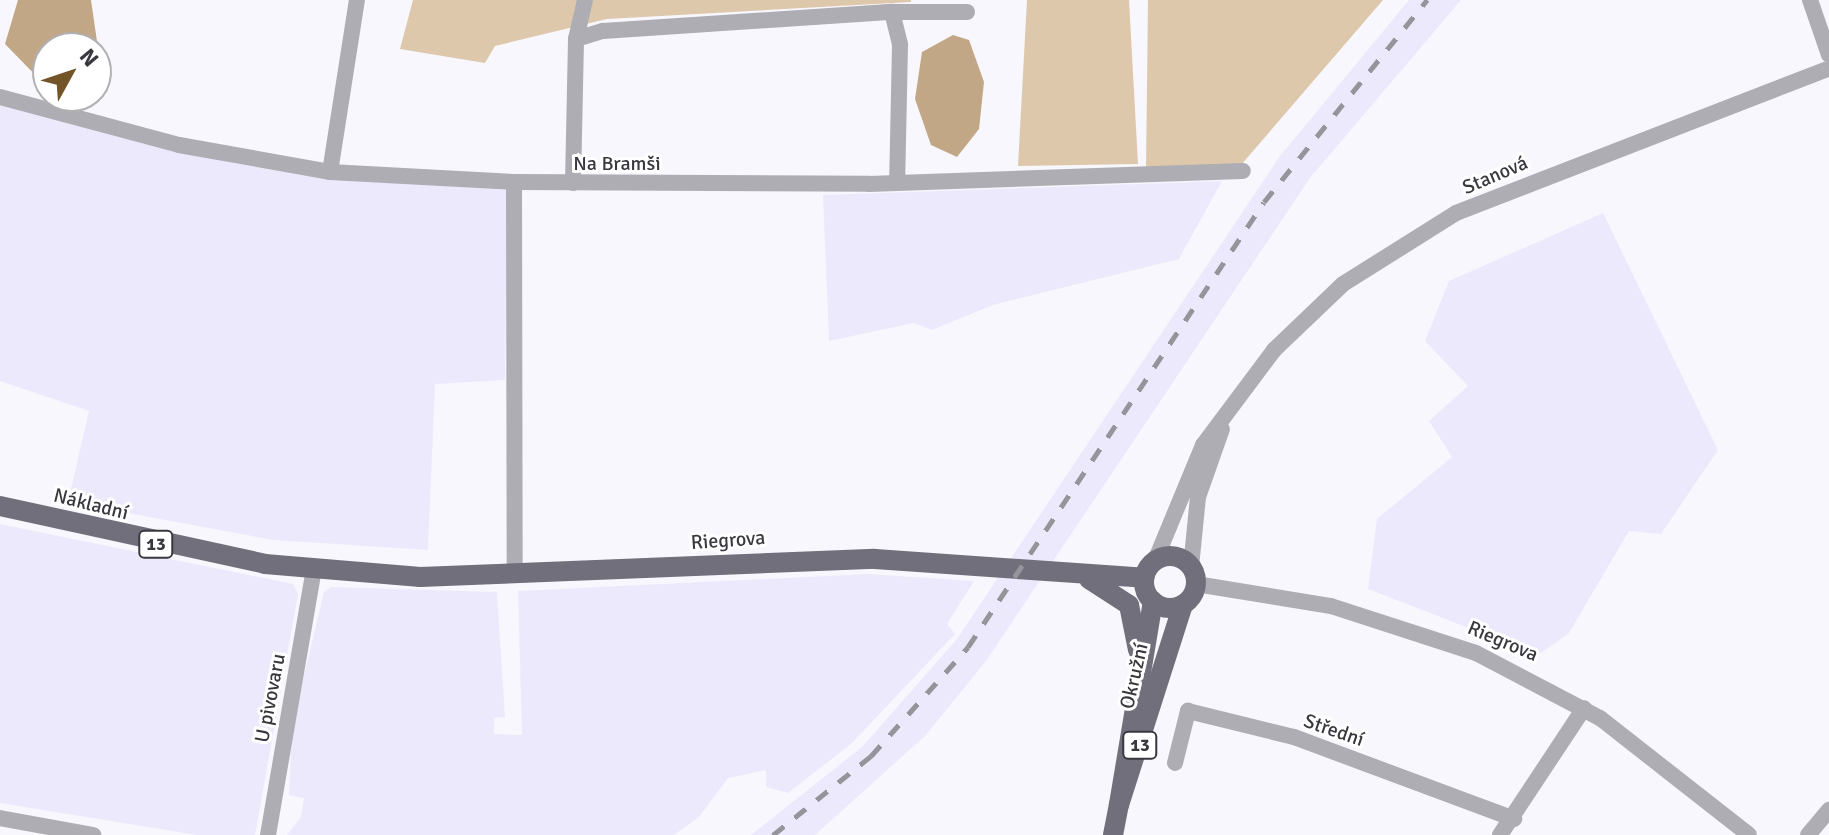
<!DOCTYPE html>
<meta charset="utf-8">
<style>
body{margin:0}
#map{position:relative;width:1829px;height:835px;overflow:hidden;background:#f8f7fd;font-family:Signika,sans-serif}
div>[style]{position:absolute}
.built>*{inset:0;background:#ede9fc}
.green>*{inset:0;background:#dec8ab}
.water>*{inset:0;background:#c1a785}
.street>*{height:16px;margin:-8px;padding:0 8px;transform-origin:8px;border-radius:8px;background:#aeadb4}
.primary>*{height:20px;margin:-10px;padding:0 10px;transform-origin:10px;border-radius:10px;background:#716f7b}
.primary>.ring{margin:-10px;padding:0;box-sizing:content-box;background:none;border:20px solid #716f7b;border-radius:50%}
.rail>*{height:5px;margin-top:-2.5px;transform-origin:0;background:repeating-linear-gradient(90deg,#95949a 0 14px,transparent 0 28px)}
span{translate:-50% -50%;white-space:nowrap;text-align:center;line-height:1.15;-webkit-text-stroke:6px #fff;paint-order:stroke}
.shield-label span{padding:2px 6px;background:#fff;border:2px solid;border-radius:6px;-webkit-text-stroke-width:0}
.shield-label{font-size:18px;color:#3a383f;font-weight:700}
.street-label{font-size:20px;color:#3a383f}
.north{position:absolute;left:32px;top:32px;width:80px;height:80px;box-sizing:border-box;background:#fff;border:2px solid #b0afb2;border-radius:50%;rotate:50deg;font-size:22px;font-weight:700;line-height:32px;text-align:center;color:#3a383f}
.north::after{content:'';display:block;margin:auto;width:28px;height:36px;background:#725428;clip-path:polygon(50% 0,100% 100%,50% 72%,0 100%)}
</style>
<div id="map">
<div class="built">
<i style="clip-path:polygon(1409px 0,1461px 0,1310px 178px,986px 661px,925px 736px,815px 835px,751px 835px,862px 747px,957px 639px,1280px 156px)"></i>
<i style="clip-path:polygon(0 104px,145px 144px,337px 179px,507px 190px,505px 380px,435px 384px,428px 550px,273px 540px,68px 502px,89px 411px,0 381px)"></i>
<i style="clip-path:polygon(1222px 181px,1179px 259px,993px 305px,932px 330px,913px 323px,829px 341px,823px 195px)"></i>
<i style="clip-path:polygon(1603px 213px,1718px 450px,1661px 534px,1629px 531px,1569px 633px,1538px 655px,1368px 589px,1377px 519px,1452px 457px,1429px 421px,1468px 386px,1425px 341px,1449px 281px)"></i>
<i style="clip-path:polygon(0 524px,293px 584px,298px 594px,255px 835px,197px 835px,0 803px)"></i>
<i style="clip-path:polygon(868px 574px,974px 581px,947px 624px,955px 634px,851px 744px,788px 793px,766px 787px,766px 770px,728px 778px,699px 817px,674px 835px,287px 835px,301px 817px,304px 798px,289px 795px,292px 727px,324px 592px,331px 587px,497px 592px,505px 717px,494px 718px,494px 734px,522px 735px,518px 591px)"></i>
</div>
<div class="green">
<i style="clip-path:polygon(413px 0,911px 0,911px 2px,607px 19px,495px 46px,485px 63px,400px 49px)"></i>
<i style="clip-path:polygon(1027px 0,1129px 0,1138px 164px,1018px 166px)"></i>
<i style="clip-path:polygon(1148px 0,1383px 0,1241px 165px,1146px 170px)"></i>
</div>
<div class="water">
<i style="clip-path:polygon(18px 0,91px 0,103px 83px,94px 104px,63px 96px,96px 96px,96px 48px,48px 48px,48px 88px,5px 44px)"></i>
<i style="clip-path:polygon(953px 35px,969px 40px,984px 82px,979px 129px,957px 157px,931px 145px,915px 99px,922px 52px)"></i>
</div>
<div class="street">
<i style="left:1810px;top:0;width:58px;rotate:70.9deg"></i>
<i style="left:892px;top:12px;width:75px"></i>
<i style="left:576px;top:39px;width:28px;rotate:-17deg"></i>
<i style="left:603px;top:31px;width:290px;rotate:-3.8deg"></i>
<i style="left:892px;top:12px;width:34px;rotate:76deg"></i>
<i style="left:900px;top:45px;width:138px;rotate:91.2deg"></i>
<i style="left:0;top:97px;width:185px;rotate:15deg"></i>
<i style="left:179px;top:145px;width:153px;rotate:10.1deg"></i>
<i style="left:330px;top:172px;width:184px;rotate:3.1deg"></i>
<i style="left:514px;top:182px;width:355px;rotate:0.3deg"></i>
<i style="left:869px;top:184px;width:374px;rotate:-2deg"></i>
<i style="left:330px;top:172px;width:174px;rotate:-81.1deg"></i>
<i style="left:514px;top:182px;width:393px;rotate:89.9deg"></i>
<i style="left:573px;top:183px;width:144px;rotate:-88.8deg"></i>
<i style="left:576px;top:39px;width:40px;rotate:-77deg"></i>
<i style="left:1155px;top:561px;width:126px;rotate:-67.5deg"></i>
<i style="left:1203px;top:445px;width:119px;rotate:-53.2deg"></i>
<i style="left:1274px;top:350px;width:95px;rotate:-43.7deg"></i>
<i style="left:1343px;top:284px;width:133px;rotate:-32.1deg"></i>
<i style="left:1456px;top:213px;width:400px;rotate:-21.2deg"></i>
<i style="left:1191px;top:567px;width:70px;rotate:-84.3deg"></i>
<i style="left:1198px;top:497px;width:72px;rotate:-70.6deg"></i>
<i style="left:1196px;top:584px;width:137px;rotate:9.3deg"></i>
<i style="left:1331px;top:606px;width:152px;rotate:18deg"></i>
<i style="left:1476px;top:653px;width:140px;rotate:27.7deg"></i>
<i style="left:1600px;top:718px;width:189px;rotate:38.1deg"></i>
<i style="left:1175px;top:763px;width:54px;rotate:-76deg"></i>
<i style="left:1188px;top:711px;width:109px;rotate:13.8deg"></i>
<i style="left:1294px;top:737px;width:235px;rotate:20.4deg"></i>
<i style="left:0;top:818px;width:95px;rotate:10.4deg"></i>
<i style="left:268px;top:835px;width:270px;rotate:-80.2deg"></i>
<i style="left:1500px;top:835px;width:152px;rotate:-56.5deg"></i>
<i style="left:1808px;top:835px;width:33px;rotate:-50deg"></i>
</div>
<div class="primary">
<i style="left:0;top:506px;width:271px;rotate:12.3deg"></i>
<i style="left:265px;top:564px;width:156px;rotate:4.8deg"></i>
<i style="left:420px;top:577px;width:455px;rotate:-2.3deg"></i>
<i style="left:875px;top:559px;width:270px;rotate:4deg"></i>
<i class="ring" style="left:1144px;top:556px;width:32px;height:32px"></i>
<i style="left:1089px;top:579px;width:48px;rotate:33deg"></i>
<i style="left:1129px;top:605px;width:46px;rotate:78.7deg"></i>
<i style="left:1153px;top:601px;width:207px;rotate:99.5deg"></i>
<i style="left:1119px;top:805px;width:210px;rotate:-72.3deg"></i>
<i style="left:1113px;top:835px;width:31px;rotate:-79deg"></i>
</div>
<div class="rail">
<i style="left:773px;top:835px;width:126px;rotate:-38.9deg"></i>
<i style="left:871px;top:756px;width:146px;rotate:-48.3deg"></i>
<i style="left:968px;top:647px;width:534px;rotate:-56.37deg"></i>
<i style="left:1264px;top:202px;width:260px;rotate:-51.1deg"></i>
</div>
<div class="shield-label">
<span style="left:156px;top:544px">13</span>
<span style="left:1140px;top:745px">13</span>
</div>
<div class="street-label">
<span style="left:617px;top:163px">Na Bramši</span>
<span style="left:1495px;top:175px;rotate:-23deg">Stanová</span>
<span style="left:91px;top:504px;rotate:14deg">Nákladní</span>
<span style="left:728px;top:540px;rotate:-4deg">Riegrova</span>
<span style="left:1503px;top:641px;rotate:23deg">Riegrova</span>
<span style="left:1134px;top:676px;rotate:-77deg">Okružní</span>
<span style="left:270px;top:698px;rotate:-79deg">U pivovaru</span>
<span style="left:1334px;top:730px;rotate:19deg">Střední</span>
</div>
<div class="north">N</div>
</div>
